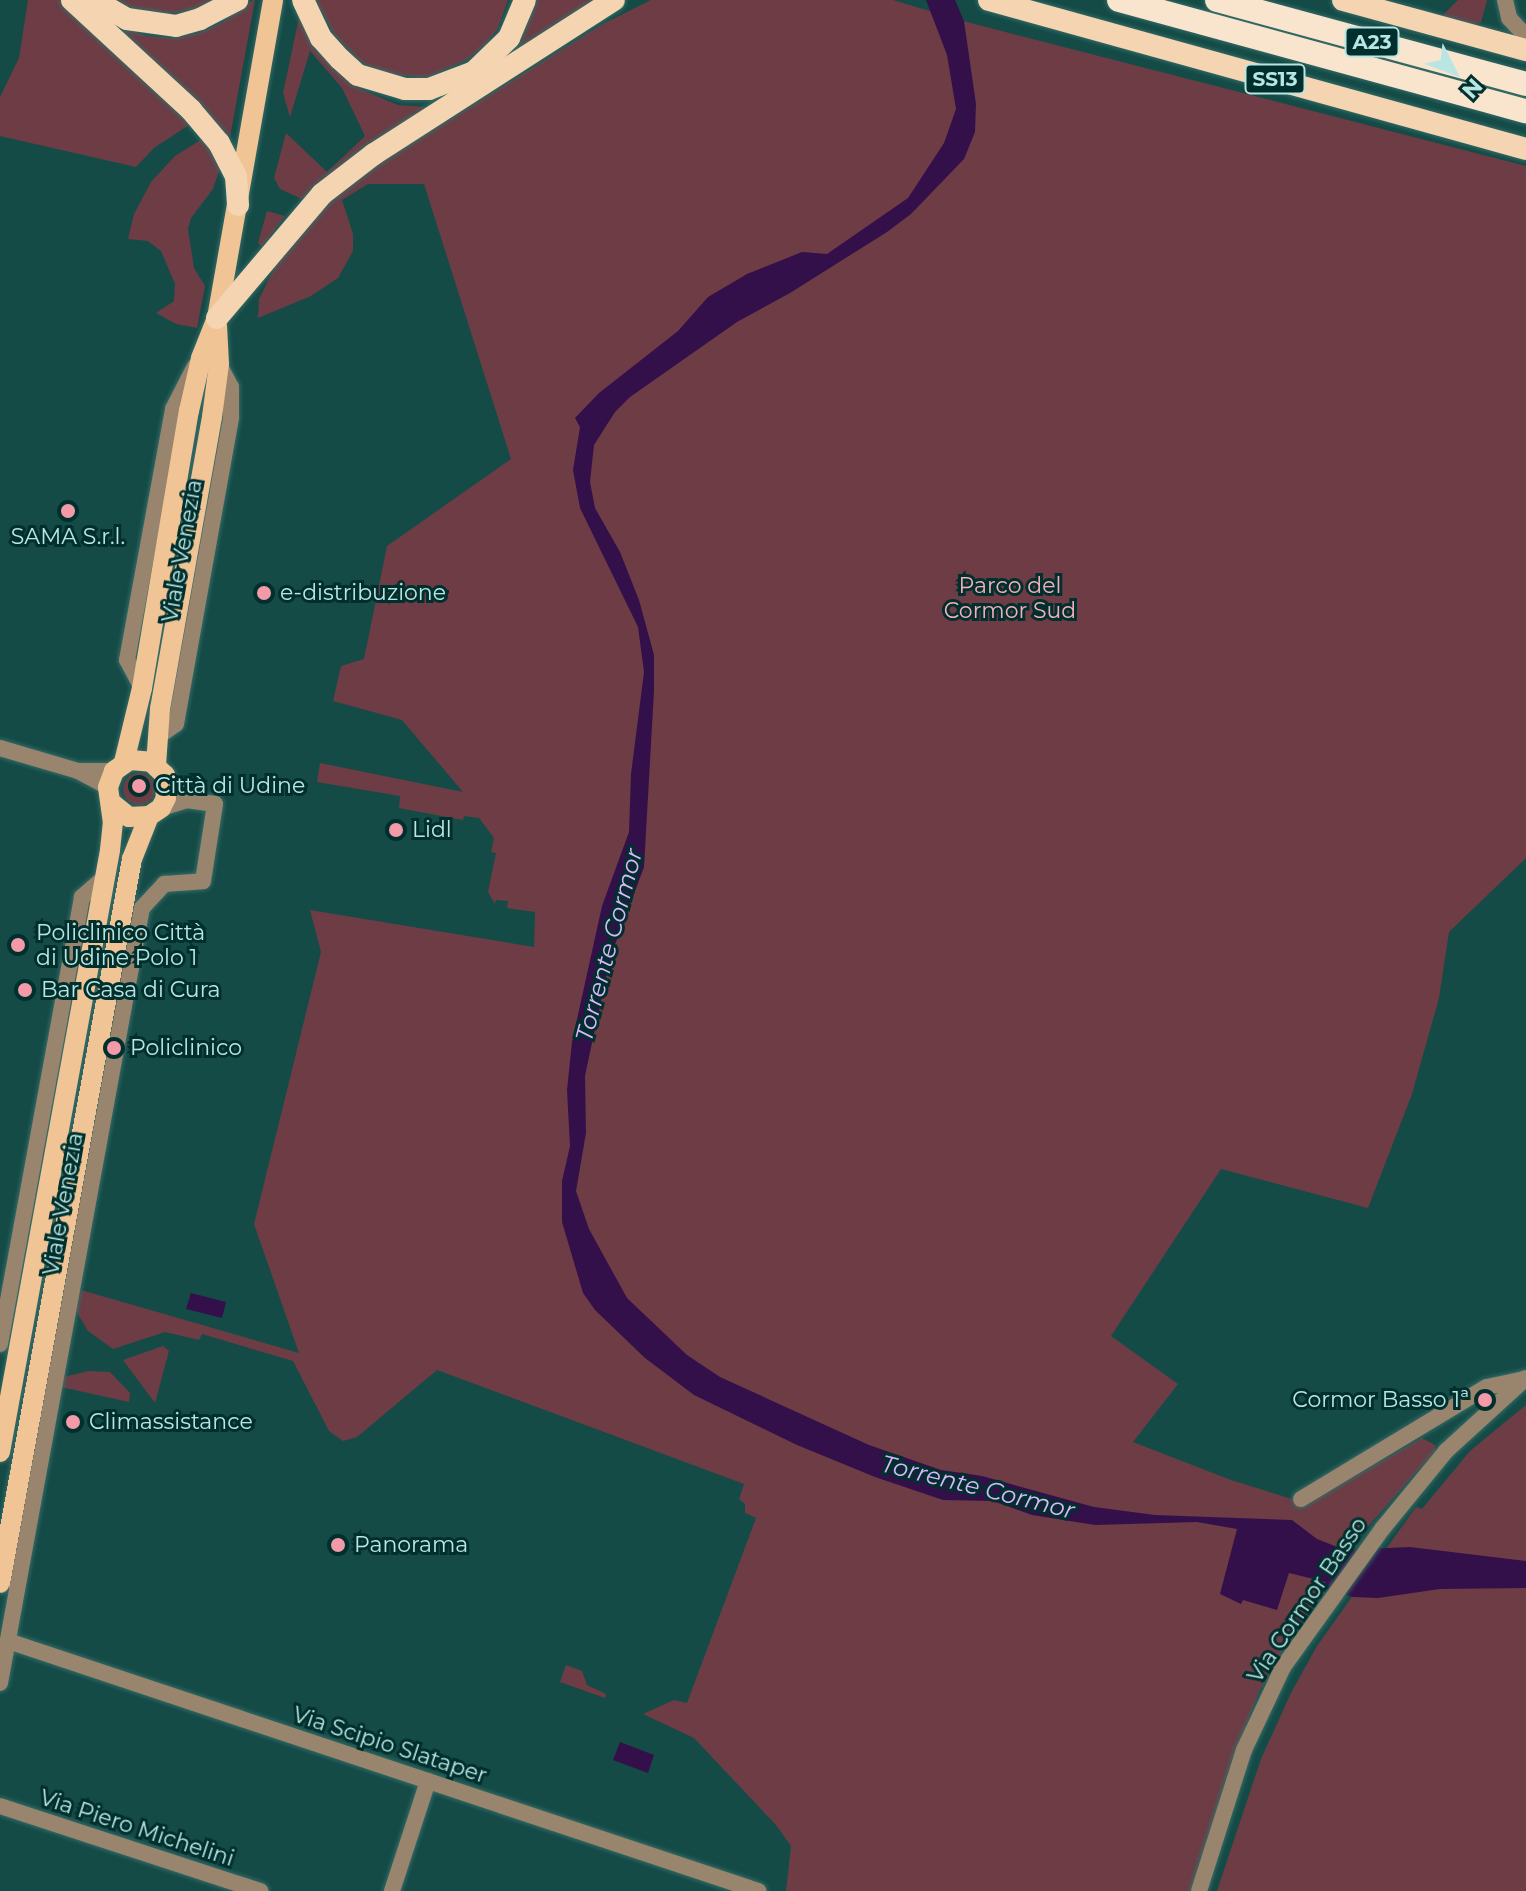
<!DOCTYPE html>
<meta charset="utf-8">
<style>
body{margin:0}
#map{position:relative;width:1526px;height:1891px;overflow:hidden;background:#144b47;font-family:Montserrat,sans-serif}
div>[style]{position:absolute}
.green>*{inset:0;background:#6e3c45}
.round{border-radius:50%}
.water>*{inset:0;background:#34104b}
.roads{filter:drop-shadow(0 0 2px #356a66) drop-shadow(0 0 2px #356a66)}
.minor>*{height:16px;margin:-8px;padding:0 8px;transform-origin:8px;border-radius:8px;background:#99846d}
.tertiary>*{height:16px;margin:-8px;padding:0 8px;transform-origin:8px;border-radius:8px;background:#99846d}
.primary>*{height:20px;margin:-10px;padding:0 10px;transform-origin:10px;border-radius:10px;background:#f0c494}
.trunk>*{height:22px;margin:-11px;padding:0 11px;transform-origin:11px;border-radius:11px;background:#f4d4b1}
.motorway>*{height:24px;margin:-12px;padding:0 12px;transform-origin:12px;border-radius:12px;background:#f9e4ce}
.dots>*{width:22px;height:22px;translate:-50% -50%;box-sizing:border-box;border:4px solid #012f2d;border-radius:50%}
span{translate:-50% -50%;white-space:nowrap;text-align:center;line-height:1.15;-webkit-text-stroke:6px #012f2d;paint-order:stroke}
.shield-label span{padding:2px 6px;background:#012f2d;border:2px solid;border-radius:6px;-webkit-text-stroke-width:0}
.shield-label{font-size:20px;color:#b9e6e2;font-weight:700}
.poi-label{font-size:22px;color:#b9e6e2}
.left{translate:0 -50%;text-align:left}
.right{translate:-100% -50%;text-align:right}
.street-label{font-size:22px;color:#b9e6e2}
.park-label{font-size:22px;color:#f4afba}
.water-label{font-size:24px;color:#ddb5fe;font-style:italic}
.north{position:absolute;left:1414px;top:32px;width:80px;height:80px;-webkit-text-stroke:6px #012f2d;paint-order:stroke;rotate:132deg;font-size:22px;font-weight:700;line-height:32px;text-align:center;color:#b9e6e2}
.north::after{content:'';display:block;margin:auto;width:28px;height:36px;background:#b9e6e2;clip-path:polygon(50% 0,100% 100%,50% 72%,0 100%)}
</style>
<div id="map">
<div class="green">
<i style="clip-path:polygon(28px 0,60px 0,192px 123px,154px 148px,136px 167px,0 136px,0 97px,19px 58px)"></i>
<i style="clip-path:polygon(113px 0,214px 0,196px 9px,169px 14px,141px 12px)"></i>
<i style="clip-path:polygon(253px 0,255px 0,230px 137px,109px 22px,147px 36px,173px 38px,199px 33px,223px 22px)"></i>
<i style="clip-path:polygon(315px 0,508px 0,498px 28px,485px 45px,467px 60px,426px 78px,381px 73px,358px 60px,335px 36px)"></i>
<i style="clip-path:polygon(537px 0,595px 0,518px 48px)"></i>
<i style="clip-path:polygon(651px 0,893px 0,963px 21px,1526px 166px,1526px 858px,1449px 932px,1439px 998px,1412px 1094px,1368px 1208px,1221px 1169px,1111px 1336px,1178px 1384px,1133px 1442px,1231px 1480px,1295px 1500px,1336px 1487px,1422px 1438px,1435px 1445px,1436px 1450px,1363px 1532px,1283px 1649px,1259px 1692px,1229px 1769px,1191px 1891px,786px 1891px,791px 1846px,776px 1825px,694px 1738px,643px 1714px,674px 1700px,687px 1703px,756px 1518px,745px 1513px,745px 1504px,739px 1499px,744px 1484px,437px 1370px,357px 1437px,343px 1441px,329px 1431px,293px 1361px,202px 1334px,199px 1340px,165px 1332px,113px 1349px,88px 1331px,76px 1311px,81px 1290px,299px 1353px,254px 1224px,321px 952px,310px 910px,534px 947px,535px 912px,507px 908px,508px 901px,496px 900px,495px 904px,488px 892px,496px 853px,491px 852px,494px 838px,479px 818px,464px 816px,463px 820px,399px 808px,400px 796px,317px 782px,320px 763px,463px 792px,402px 720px,333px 701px,341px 666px,364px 659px,387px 546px,511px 459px,424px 184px,368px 184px,342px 200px,353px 234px,353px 251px,338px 278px,311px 296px,258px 318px,259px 299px,276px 265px,335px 196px,375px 166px,599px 26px)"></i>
<i style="clip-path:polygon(1458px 0,1487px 0,1481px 22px,1470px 27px,1441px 17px)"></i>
<i style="clip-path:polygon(300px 13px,323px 55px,358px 88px,398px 105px,428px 107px,304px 200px,280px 189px,274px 178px,286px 133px,327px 172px,365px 136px,342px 88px,310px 51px,290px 117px,283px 93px)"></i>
<i style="clip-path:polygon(204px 138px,219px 163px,219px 171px,213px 189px,191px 218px,188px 229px,194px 268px,205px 286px,197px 328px,176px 324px,156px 313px,174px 301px,175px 284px,161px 251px,148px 241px,128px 239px,134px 214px,151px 182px,175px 156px)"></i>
<i style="clip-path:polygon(267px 211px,285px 216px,262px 247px,258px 243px)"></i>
<i class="round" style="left:123px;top:773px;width:32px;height:32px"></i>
<i style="clip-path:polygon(163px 1346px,169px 1351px,155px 1403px,123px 1360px)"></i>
<i style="clip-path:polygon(89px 1371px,110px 1372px,130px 1393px,129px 1402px,61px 1387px,63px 1377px)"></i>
<i style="clip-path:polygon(1526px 1405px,1526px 1891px,1217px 1891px,1261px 1759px,1291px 1693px,1317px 1646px,1416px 1507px,1422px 1509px,1470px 1451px)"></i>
<i style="clip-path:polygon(566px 1665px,582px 1671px,587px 1685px,606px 1694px,605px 1698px,560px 1682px)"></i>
</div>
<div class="water">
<i style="clip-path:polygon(926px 0,955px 0,964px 21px,976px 104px,975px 132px,964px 159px,911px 214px,887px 232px,790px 293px,737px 322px,630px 397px,615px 412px,594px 445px,590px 482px,595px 508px,620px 552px,639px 600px,654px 655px,654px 691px,644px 867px,610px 958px,585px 1076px,586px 1133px,576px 1191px,589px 1229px,627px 1298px,687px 1355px,720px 1377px,869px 1445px,941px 1470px,982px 1476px,1094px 1507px,1155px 1515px,1292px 1520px,1317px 1539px,1345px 1550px,1410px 1547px,1526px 1561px,1526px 1588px,1440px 1589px,1378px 1598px,1353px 1597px,1322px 1588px,1326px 1582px,1289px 1573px,1277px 1610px,1243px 1600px,1241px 1604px,1220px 1594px,1237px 1529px,1197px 1522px,1095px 1525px,1032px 1515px,993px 1501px,943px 1500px,875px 1477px,797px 1445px,694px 1395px,645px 1358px,595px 1310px,583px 1293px,562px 1222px,562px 1181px,570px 1146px,567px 1090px,572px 1042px,602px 906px,629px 832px,631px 774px,644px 672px,638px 627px,580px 508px,573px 470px,580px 427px,575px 418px,599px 393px,678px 331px,708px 297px,747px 274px,802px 252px,827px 254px,908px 198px,944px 143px,956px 109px,947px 55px)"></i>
<i style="clip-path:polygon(191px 1293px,226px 1302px,222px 1318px,186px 1309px)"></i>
<i style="clip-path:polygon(620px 1742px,654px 1755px,648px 1773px,613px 1760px)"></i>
</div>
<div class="roads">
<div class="minor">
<i style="left:1505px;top:0;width:18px;rotate:77deg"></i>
<i style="left:1509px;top:18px;width:25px;rotate:47deg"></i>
<i style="left:142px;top:688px;width:32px;rotate:-118deg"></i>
<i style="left:127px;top:660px;width:255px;rotate:-79.6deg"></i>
<i style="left:173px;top:409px;width:48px;rotate:-62.9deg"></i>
<i style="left:156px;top:738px;width:24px;rotate:-35deg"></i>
<i style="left:176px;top:724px;width:312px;rotate:-79.8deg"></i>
<i style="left:231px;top:417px;width:30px;rotate:-90deg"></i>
<i style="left:231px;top:387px;width:26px;rotate:-118deg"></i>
<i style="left:0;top:748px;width:81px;rotate:16.4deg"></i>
<i style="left:108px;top:787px;width:34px;rotate:-152deg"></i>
<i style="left:78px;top:771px;width:36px"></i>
<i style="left:161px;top:808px;width:28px;rotate:-17deg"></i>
<i style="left:188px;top:800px;width:28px;rotate:-138deg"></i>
<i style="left:0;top:1344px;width:454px;rotate:-79.6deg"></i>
<i style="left:82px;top:897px;width:28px;rotate:-41deg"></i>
<i style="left:1301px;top:1499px;width:217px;rotate:-31.1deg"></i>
<i style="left:1487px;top:1387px;width:38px;rotate:-12deg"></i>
<i style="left:8px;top:1641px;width:791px;rotate:18.43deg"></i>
<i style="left:0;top:1683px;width:788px;rotate:-79.62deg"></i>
<i style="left:142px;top:908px;width:33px;rotate:-47deg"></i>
<i style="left:164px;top:884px;width:39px;rotate:-4deg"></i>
<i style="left:203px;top:881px;width:78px;rotate:-81.1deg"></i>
<i style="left:215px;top:804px;width:27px;rotate:-172deg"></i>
<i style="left:0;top:1806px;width:274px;rotate:18.1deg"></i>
<i style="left:392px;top:1891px;width:116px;rotate:-71.9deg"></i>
</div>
<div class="tertiary">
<i style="left:1199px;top:1891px;width:148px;rotate:-72.3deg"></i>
<i style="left:1244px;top:1750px;width:92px;rotate:-64.8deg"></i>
<i style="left:1283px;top:1667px;width:171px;rotate:-54.3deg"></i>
<i style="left:1383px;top:1528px;width:99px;rotate:-50.7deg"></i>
<i style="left:1446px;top:1451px;width:108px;rotate:-42.4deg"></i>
</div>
<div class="primary">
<i style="left:124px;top:762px;width:76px;rotate:-76.3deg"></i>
<i style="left:142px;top:688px;width:281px;rotate:-80.4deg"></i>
<i style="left:189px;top:411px;width:54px;rotate:-77.2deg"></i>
<i style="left:201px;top:358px;width:43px;rotate:-68.2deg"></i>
<i style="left:217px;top:318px;width:323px;rotate:-80deg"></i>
<i style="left:156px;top:765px;width:56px;rotate:-85.9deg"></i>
<i style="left:160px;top:709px;width:297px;rotate:-79.9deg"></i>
<i style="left:212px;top:417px;width:53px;rotate:-82.5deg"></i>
<i style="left:219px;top:364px;width:38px;rotate:-93deg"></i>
<i style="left:0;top:1452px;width:612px;rotate:-79.64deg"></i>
<i style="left:110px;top:850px;width:27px;rotate:-84deg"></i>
<i style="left:113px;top:823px;width:36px;rotate:-98deg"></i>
<i style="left:108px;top:787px;width:17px;rotate:-69deg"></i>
<i style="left:114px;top:771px;width:19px;rotate:-35deg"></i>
<i style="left:130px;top:760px;width:21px;rotate:5deg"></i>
<i style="left:151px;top:762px;width:19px;rotate:43deg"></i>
<i style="left:165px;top:775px;width:23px;rotate:88deg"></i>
<i style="left:166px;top:798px;width:11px;rotate:117deg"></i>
<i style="left:161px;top:808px;width:14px;rotate:146deg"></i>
<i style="left:149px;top:816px;width:20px;rotate:177deg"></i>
<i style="left:129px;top:817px;width:22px;rotate:-141deg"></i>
<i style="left:0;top:1583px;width:736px;rotate:-79.67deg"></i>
<i style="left:132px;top:859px;width:46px;rotate:-68.4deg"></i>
</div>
<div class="trunk">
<i style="left:72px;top:0;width:162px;rotate:42.7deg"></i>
<i style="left:191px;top:110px;width:43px;rotate:49.7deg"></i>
<i style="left:219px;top:143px;width:37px;rotate:63deg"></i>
<i style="left:236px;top:176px;width:29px;rotate:86deg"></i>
<i style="left:94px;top:0;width:38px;rotate:30deg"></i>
<i style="left:127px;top:19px;width:49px;rotate:8.1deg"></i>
<i style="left:176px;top:26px;width:25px;rotate:-16deg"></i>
<i style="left:200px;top:19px;width:42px;rotate:-27.2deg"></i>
<i style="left:303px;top:0;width:42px;rotate:64.7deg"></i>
<i style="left:321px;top:38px;width:28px;rotate:48deg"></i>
<i style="left:340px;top:59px;width:24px;rotate:42deg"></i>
<i style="left:358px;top:75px;width:49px;rotate:16.6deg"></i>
<i style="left:405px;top:89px;width:24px"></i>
<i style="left:429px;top:89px;width:48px;rotate:-20.7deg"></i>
<i style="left:474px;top:72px;width:49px;rotate:-44.2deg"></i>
<i style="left:509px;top:38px;width:41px;rotate:-67.2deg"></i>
<i style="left:989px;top:0;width:557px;rotate:15.51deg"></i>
<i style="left:1343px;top:0;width:190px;rotate:15.3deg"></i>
<i style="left:217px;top:318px;width:162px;rotate:-49.7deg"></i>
<i style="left:322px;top:194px;width:66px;rotate:-37.6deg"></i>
<i style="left:374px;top:154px;width:285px;rotate:-32.7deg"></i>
</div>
<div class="motorway">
<i style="left:1119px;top:0;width:422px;rotate:15.3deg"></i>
<i style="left:1217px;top:0;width:320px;rotate:15.2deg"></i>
</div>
</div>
<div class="dots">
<i style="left:68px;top:511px;background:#f39aa9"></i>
<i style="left:264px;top:593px;background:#f39aa9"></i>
<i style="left:139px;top:786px;background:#f39aa9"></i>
<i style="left:396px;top:830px;background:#f39aa9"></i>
<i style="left:18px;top:945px;background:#f39aa9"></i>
<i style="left:25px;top:990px;background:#f39aa9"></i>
<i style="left:114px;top:1048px;background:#f39aa9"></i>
<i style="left:1485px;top:1400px;background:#f39aa9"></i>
<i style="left:73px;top:1422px;background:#f39aa9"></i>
<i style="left:338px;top:1545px;background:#f39aa9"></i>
</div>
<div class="shield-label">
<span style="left:1372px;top:42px">A23</span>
<span style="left:1275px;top:79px">SS13</span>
</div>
<div class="poi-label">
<span style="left:68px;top:537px">SAMA S.r.l.</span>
<span class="left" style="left:280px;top:593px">e-distribuzione</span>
<span class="left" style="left:155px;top:786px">Città di Udine</span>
<span class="left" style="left:412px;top:830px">Lidl</span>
<span class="left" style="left:36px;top:945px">Policlinico Città<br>di Udine Polo 1</span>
<span class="left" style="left:41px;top:990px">Bar Casa di Cura</span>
<span class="left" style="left:130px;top:1048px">Policlinico</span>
<span class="right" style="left:1469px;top:1400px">Cormor Basso 1ª</span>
<span class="left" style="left:89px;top:1422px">Climassistance</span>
<span class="left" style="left:354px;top:1545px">Panorama</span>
</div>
<div class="street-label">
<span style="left:182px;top:551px;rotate:-80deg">Viale Venezia</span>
<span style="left:63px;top:1204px;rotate:-80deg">Viale Venezia</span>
<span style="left:1307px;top:1600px;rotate:-56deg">Via Cormor Basso</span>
<span style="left:390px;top:1745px;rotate:18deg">Via Scipio Slataper</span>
<span style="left:137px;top:1828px;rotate:18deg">Via Piero Michelini</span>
</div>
<div class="park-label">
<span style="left:1010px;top:598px">Parco del<br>Cormor Sud</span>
</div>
<div class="water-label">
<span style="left:609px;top:945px;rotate:-75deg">Torrente Cormor</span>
<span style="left:978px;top:1487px;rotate:14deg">Torrente Cormor</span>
</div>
<div class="north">N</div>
</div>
